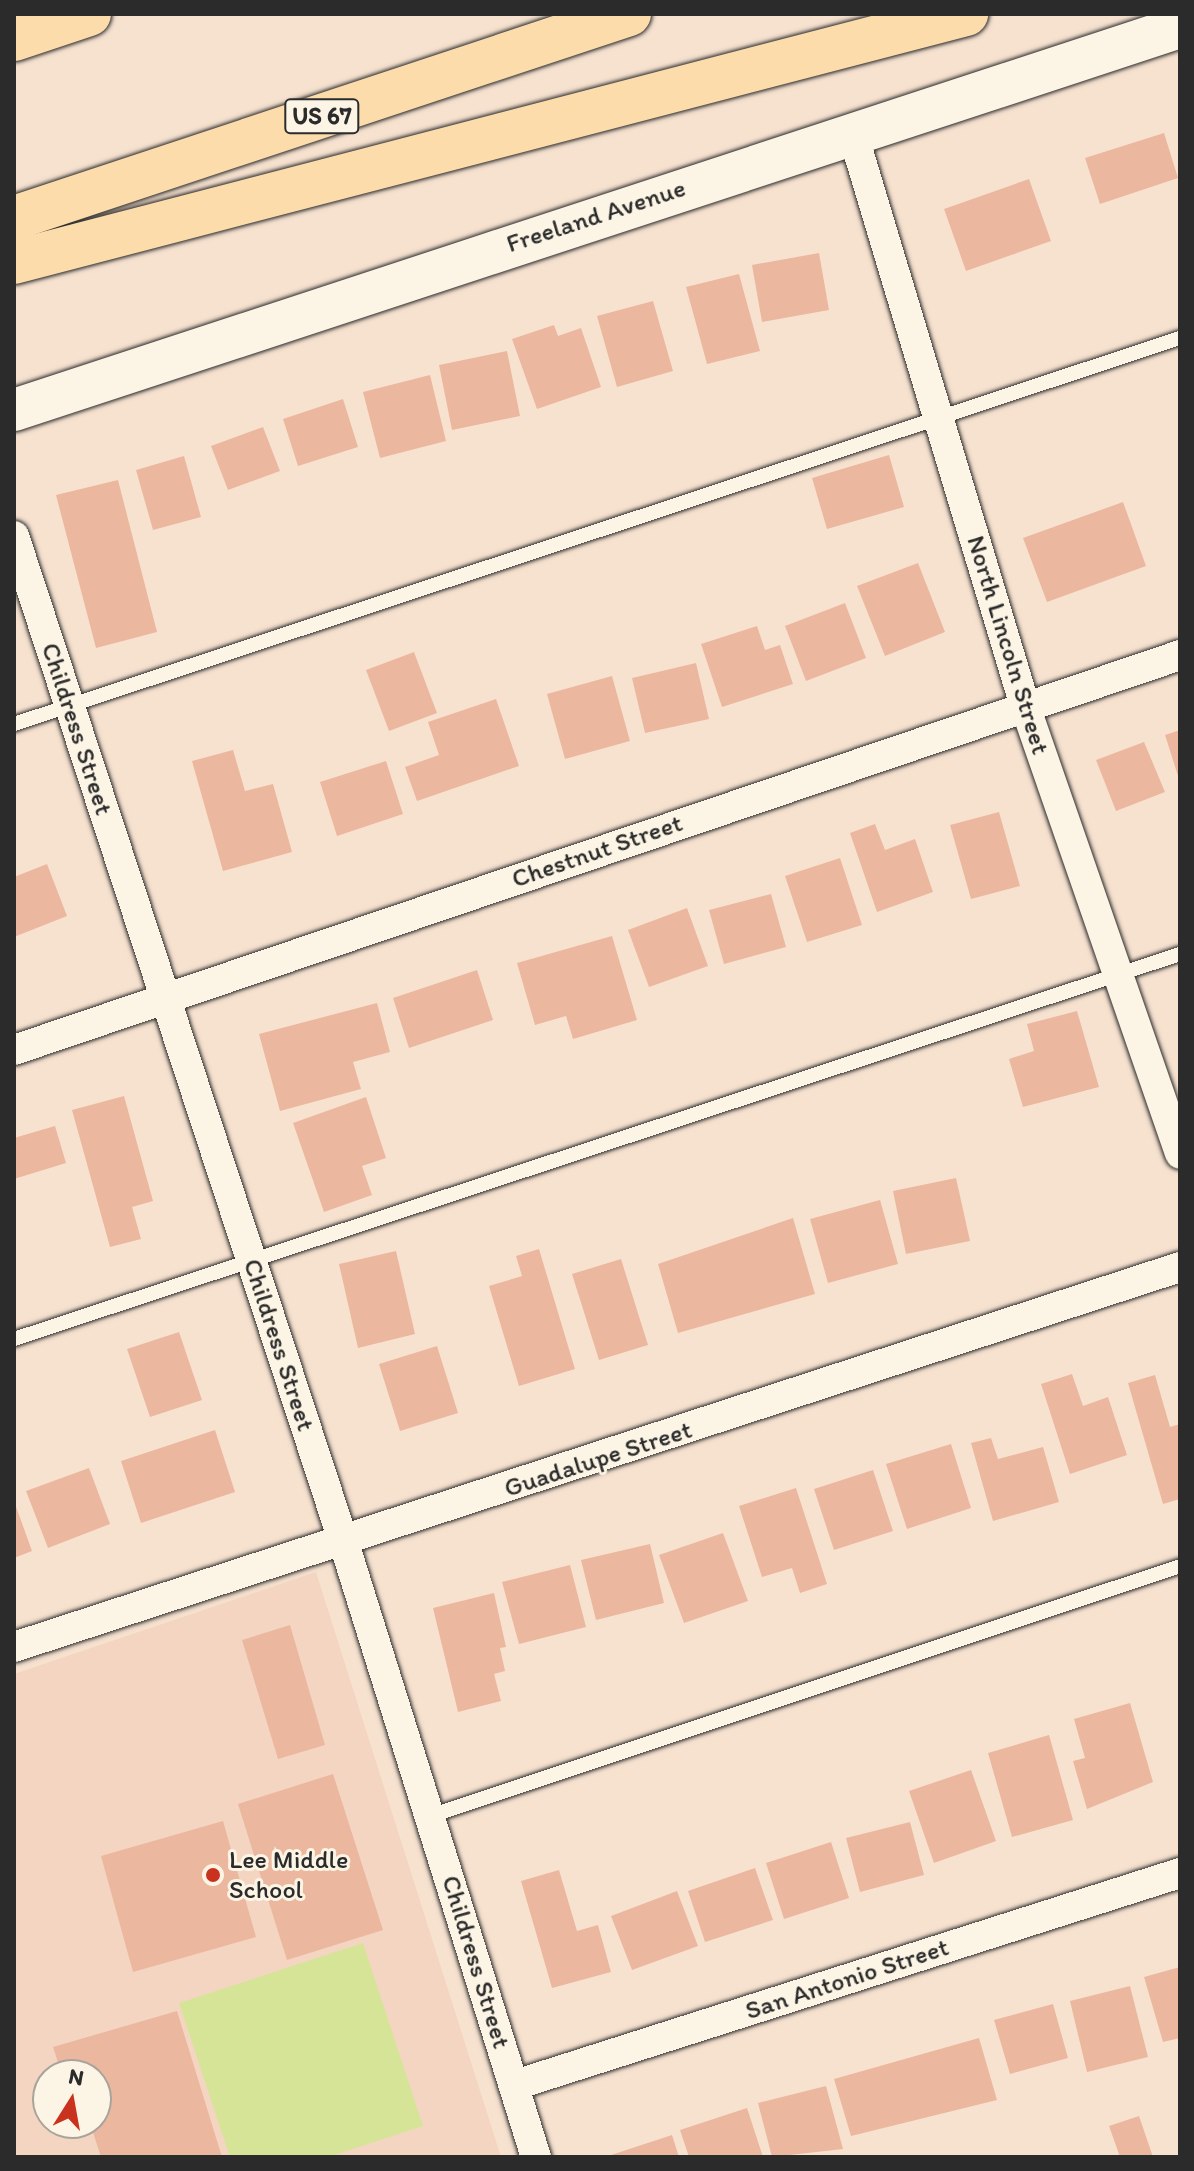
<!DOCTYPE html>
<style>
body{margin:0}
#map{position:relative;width:1194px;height:2171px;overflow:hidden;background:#f7e2d0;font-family:Itim,sans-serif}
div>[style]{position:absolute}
.built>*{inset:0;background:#f4d5c1}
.green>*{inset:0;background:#d5e497}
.building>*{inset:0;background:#ecb79f}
.roads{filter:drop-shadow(0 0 2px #2b2b2b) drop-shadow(0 0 2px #2b2b2b)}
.lane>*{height:14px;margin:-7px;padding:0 7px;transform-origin:7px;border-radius:7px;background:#fcf5e5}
.street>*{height:30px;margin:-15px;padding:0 15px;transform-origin:15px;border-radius:15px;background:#fcf5e5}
.secondary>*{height:42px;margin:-21px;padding:0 21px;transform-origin:21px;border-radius:21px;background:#fcf5e5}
.highway>*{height:44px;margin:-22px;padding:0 22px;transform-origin:22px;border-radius:22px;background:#fddcac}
.dots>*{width:22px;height:22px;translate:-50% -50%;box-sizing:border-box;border:4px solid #fcf5e5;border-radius:50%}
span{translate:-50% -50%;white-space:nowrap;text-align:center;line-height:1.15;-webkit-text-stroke:6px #fcf5e5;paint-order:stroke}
.shield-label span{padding:2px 6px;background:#fcf5e5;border:2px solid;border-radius:6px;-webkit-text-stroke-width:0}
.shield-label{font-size:24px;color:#2b2b2b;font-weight:700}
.street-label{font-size:26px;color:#2b2b2b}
.poi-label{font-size:26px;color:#2b2b2b}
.left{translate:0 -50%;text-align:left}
.frame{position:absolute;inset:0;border:16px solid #2b2b2b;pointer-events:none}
.north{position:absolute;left:32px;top:2059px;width:80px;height:80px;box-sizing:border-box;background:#fcf5e5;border:2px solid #a8a49b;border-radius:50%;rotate:11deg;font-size:22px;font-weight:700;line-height:32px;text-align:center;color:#2b2b2b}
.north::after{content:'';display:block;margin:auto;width:28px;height:36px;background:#c8321e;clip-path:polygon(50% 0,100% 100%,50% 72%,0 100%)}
</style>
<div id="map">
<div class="built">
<i style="clip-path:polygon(evenodd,316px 1572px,501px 2157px,14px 2157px,14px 1674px,316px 1572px,48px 2075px,96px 2075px,96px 2123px,48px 2123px,48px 2075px)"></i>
</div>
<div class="green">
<i style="clip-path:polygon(363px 1943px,423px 2126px,328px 2157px,230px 2157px,179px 2003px)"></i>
</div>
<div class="building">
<i style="clip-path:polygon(1164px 133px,1178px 178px,1100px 204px,1085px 158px)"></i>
<i style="clip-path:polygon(1029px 179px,1051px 241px,966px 271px,944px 209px)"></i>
<i style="clip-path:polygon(819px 253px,829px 310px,762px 322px,752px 265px)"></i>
<i style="clip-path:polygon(739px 274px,760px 351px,707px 364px,686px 287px)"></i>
<i style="clip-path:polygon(653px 301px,673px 371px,617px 387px,597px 316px)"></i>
<i style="clip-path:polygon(554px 325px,558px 336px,581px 328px,601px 387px,537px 409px,512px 339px)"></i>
<i style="clip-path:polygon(507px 351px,520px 416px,452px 430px,439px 365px)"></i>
<i style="clip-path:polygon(430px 375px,446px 441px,380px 458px,363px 392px)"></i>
<i style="clip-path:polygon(343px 399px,358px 447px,298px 466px,283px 419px)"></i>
<i style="clip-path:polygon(263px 427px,280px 471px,228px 490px,211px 446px)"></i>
<i style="clip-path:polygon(889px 455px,904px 507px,827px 529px,812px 478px)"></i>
<i style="clip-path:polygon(184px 456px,201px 517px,153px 530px,136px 470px)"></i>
<i style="clip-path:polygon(118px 480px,157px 632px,96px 648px,56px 495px)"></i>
<i style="clip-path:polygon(1123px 502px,1146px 566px,1047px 602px,1023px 538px)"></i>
<i style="clip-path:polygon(918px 563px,945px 632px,885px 656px,857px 586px)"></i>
<i style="clip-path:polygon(845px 603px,866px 658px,806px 681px,785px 626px)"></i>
<i style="clip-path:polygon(757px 626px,765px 650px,780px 645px,793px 684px,722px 707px,701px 644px)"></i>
<i style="clip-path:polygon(414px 652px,437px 713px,389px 731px,366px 670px)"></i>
<i style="clip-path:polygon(696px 663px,709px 719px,645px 733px,632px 678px)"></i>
<i style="clip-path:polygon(612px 676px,630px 741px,565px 759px,547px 694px)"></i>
<i style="clip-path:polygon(496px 699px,519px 766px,417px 801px,405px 767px,439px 755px,428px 722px)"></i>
<i style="clip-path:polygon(1180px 730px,1180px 779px,1179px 779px,1165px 735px)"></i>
<i style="clip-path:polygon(1144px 742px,1165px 792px,1116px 811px,1096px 760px)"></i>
<i style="clip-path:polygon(233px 750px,245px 791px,273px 784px,292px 852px,223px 871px,192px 761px)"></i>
<i style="clip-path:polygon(386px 761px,403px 814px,337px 836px,320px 782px)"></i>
<i style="clip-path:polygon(999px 812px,1020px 886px,971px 899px,950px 825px)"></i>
<i style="clip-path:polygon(875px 824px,885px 850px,915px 839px,933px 892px,877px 912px,850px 833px)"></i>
<i style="clip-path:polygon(840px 858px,862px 925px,807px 942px,785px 876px)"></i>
<i style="clip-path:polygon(47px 864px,67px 916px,14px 937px,14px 877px)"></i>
<i style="clip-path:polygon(771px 894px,786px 947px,724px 964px,709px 910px)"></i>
<i style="clip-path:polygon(687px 908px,708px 966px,649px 987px,628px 930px)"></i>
<i style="clip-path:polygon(612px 936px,637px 1020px,573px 1039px,566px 1016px,535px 1025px,517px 963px)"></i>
<i style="clip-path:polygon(477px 970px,493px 1020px,409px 1048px,393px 998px)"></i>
<i style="clip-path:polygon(377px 1003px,390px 1052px,353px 1062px,361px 1089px,280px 1111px,259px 1034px)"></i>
<i style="clip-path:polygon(1077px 1011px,1099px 1087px,1023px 1107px,1009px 1059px,1034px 1051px,1027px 1024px)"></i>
<i style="clip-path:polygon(124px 1096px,153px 1201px,132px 1207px,141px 1239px,110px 1247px,72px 1110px)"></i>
<i style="clip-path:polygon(366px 1097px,386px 1158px,362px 1166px,372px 1195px,324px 1212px,293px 1123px)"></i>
<i style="clip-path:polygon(55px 1126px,66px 1163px,14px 1179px,14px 1138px)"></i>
<i style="clip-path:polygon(956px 1178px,970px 1241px,906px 1254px,893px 1191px)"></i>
<i style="clip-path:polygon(880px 1200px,898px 1264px,828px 1283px,810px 1219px)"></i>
<i style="clip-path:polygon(793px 1218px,815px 1294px,678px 1333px,658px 1264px)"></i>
<i style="clip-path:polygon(539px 1249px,575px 1369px,519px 1386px,489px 1286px,522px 1276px,516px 1256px)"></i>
<i style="clip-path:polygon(396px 1251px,415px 1334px,358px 1348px,339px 1264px)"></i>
<i style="clip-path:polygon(621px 1259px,648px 1345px,599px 1360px,572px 1274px)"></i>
<i style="clip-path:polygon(179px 1332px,202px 1400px,150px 1417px,127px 1349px)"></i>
<i style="clip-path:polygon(437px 1346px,458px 1413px,400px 1431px,379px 1364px)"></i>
<i style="clip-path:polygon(1072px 1374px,1083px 1406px,1108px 1397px,1127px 1455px,1070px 1474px,1041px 1384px)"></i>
<i style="clip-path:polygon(1155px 1375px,1170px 1427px,1180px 1424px,1180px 1499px,1163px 1504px,1128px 1383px)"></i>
<i style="clip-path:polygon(215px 1430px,235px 1492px,141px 1523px,121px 1461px)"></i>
<i style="clip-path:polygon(991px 1438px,998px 1459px,1043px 1447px,1059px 1502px,993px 1521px,971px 1443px)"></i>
<i style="clip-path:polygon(951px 1444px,971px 1508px,907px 1529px,886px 1464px)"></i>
<i style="clip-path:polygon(89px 1468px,110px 1524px,48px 1548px,26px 1491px)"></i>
<i style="clip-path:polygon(873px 1470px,893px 1531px,834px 1550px,814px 1489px)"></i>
<i style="clip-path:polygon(796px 1488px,827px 1584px,800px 1593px,792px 1568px,762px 1577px,739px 1506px)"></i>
<i style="clip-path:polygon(14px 1501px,32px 1551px,14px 1558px)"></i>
<i style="clip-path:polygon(723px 1533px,748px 1601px,684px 1623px,659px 1555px)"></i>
<i style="clip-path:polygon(650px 1544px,664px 1603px,596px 1620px,581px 1560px)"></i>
<i style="clip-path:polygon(570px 1565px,586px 1627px,519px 1644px,502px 1582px)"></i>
<i style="clip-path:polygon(494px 1593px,506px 1647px,500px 1648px,505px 1671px,494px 1674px,501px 1701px,458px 1712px,433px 1608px)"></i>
<i style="clip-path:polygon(290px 1625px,325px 1745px,278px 1759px,242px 1640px)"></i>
<i style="clip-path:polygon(1130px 1703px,1153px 1782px,1087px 1809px,1073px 1761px,1085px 1758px,1074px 1719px)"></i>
<i style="clip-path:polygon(1049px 1735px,1073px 1820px,1012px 1837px,988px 1753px)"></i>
<i style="clip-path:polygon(971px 1770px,996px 1841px,934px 1863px,909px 1791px)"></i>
<i style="clip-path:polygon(333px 1774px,383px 1930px,287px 1960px,238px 1804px)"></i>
<i style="clip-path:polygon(223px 1821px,256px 1937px,133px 1972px,101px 1856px)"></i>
<i style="clip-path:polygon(910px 1822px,924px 1875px,860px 1892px,846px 1838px)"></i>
<i style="clip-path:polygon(831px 1842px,849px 1898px,784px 1919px,766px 1863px)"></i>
<i style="clip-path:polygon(755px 1868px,773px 1920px,705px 1942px,688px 1891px)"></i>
<i style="clip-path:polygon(559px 1870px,577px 1931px,598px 1925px,611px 1972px,552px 1988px,521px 1881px)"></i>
<i style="clip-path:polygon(677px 1891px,698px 1946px,632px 1970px,611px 1916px)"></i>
<i style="clip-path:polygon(1180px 1967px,1180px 2038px,1163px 2042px,1144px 1977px)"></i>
<i style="clip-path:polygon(1130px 1986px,1148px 2057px,1087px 2072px,1070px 2001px)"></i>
<i style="clip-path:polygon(1053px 2004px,1068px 2058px,1010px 2074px,994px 2020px)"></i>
<i style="clip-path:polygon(177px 2011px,222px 2157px,101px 2157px,90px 2123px,96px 2075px,62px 2075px,53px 2047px)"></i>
<i style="clip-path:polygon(979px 2038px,997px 2100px,851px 2136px,834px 2079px)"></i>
<i style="clip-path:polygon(826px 2086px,843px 2149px,772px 2157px,758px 2103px)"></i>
<i style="clip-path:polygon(747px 2108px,763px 2157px,689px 2157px,680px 2130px)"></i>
<i style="clip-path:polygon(1139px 2116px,1153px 2157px,1120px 2157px,1109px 2126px)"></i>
<i style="clip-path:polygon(672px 2135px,679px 2157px,608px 2157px,608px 2156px)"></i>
</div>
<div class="roads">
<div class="lane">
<i style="left:14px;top:724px;width:1228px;rotate:-18.32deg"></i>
<i style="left:14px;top:1339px;width:1228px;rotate:-18.27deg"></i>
<i style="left:430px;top:1816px;width:791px;rotate:-18.43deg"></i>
</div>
<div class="street">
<i style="left:852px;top:131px;width:597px;rotate:73.26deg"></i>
<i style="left:1024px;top:703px;width:477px;rotate:70.9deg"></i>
<i style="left:14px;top:536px;width:1060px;rotate:71.86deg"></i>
<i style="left:344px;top:1543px;width:643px;rotate:72.64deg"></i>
<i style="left:14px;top:1050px;width:1231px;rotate:-18.71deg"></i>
<i style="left:14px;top:1647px;width:1226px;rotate:-18.05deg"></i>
<i style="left:515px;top:2085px;width:698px;rotate:-17.68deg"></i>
</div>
<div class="secondary">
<i style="left:14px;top:410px;width:1227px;rotate:-18.18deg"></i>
</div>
<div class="highway">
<i style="left:14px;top:39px;width:79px;rotate:-18.4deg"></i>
<i style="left:14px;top:218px;width:648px;rotate:-18.35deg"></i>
<i style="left:14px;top:262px;width:984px;rotate:-14.6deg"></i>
</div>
</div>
<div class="dots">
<i style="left:213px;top:1875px;background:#c8321e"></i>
</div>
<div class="shield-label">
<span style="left:322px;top:116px">US 67</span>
</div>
<div class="street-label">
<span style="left:596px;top:216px;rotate:-18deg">Freeland Avenue</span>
<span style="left:1008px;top:645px;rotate:73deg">North Lincoln Street</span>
<span style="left:77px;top:729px;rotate:72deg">Childress Street</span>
<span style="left:597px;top:851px;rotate:-19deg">Chestnut Street</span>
<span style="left:279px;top:1345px;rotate:72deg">Childress Street</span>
<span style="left:598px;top:1459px;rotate:-18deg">Guadalupe Street</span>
<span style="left:476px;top:1962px;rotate:73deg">Childress Street</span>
<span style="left:847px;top:1979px;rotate:-18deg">San Antonio Street</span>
</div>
<div class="poi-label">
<span class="left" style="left:229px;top:1875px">Lee Middle<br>School</span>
</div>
<div class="frame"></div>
<div class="north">N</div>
</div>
